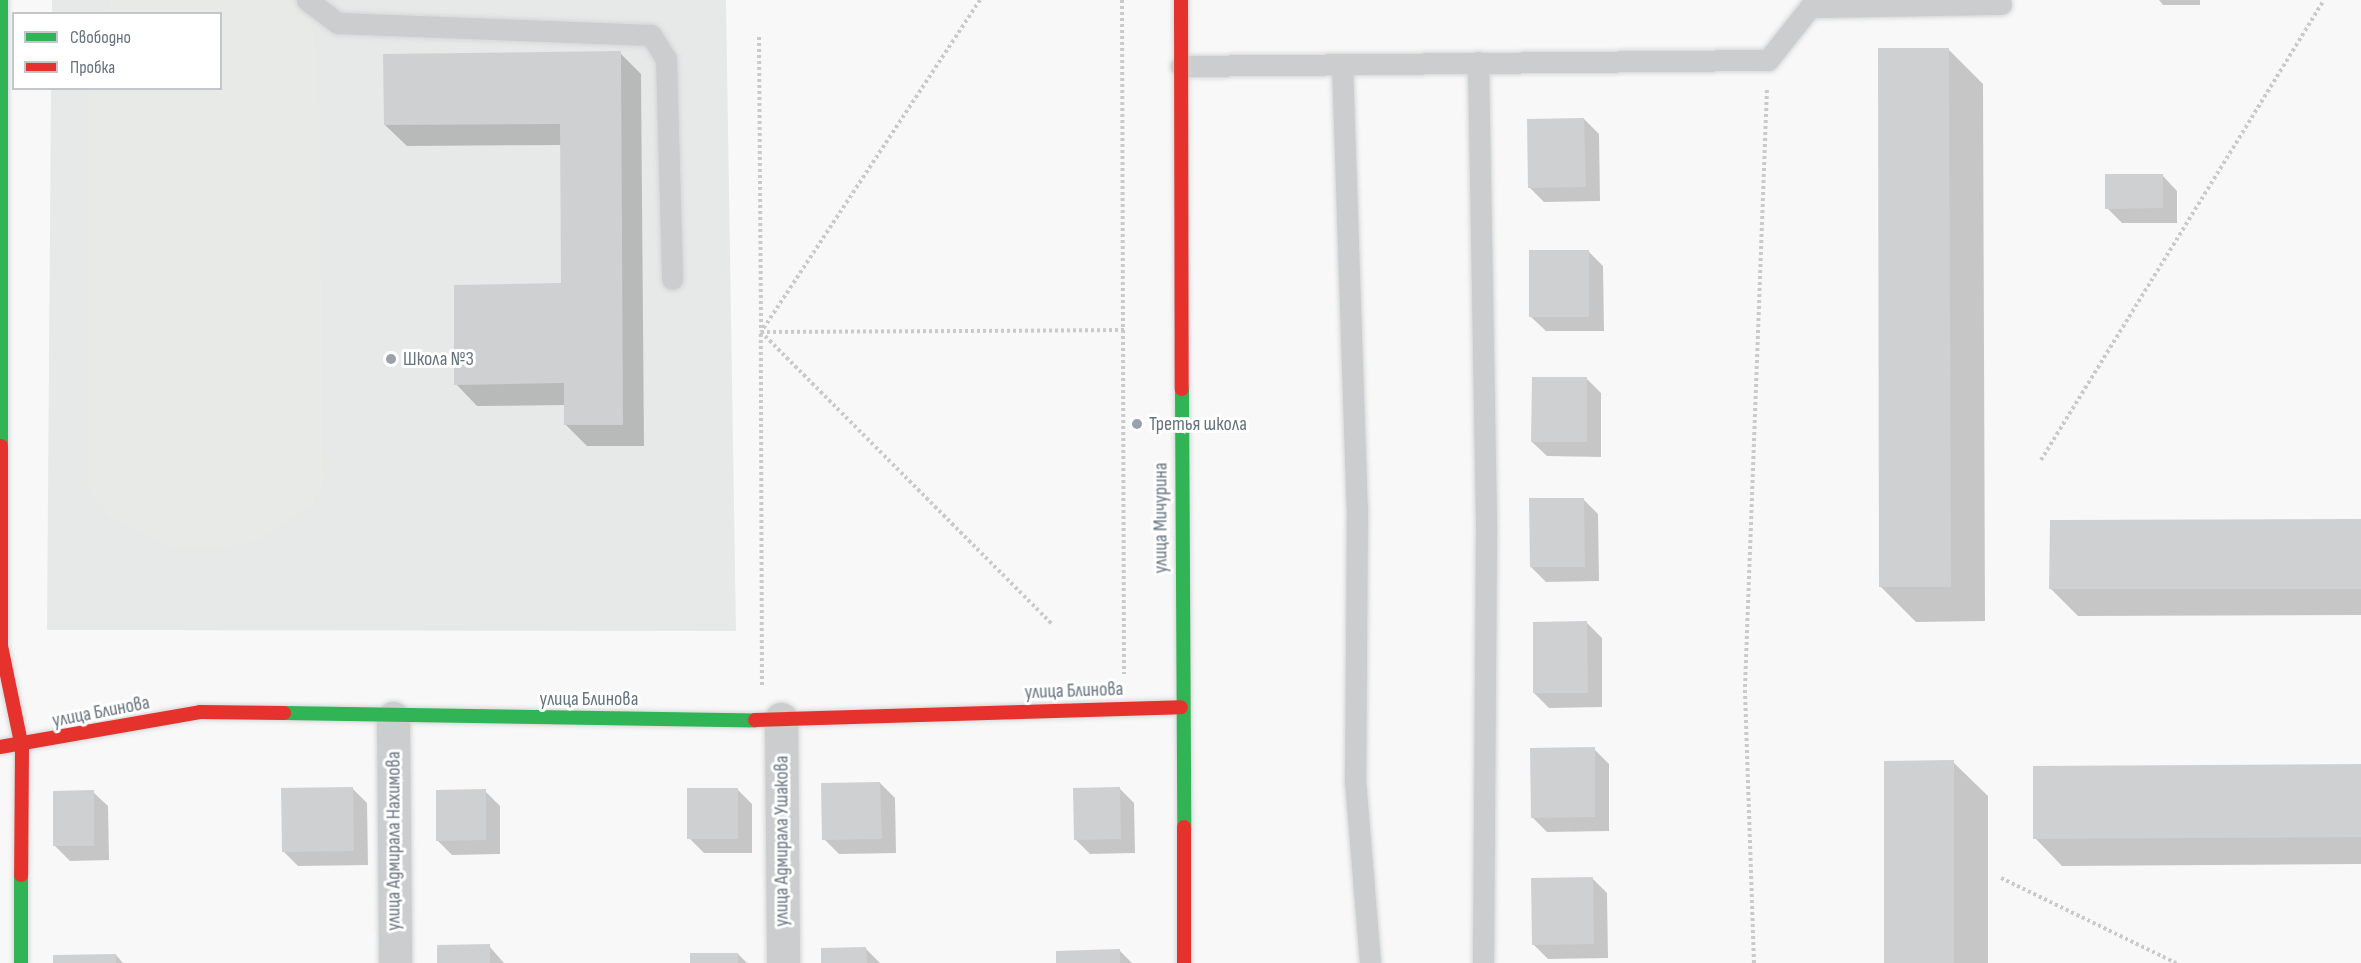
<!DOCTYPE html>
<meta charset="utf-8">
<style>
body{margin:0}
#map{position:relative;width:2361px;height:963px;overflow:hidden;background:#f8f8f8;font-family:"Sofia Sans Condensed",sans-serif}
div>[style]{position:absolute}
.built>*{inset:0;background:#e7e8e8}
.green>*{inset:0;background:#e7eae6}
.shadow>*{inset:0;background:#0003}
.building>*{inset:0;background:#cfd0d2}
.path>*{height:4px;margin-top:-2px;transform-origin:0;background:repeating-linear-gradient(90deg,#c9cacb 0 3px,transparent 0 6px)}
.roads{filter:drop-shadow(0 0 2px #d5d6d7) drop-shadow(0 0 2px #d5d6d7)}
.lane>*{height:21px;margin:-10.5px;padding:0 10.5px;transform-origin:10.5px;border-radius:10.5px;background:#cbcdce}
.street>*{height:33px;margin:-16.5px;padding:0 16.5px;transform-origin:16.5px;border-radius:16.5px;background:#cbcdce}
.fast>*{height:14px;margin:-7px;padding:0 7px;transform-origin:7px;border-radius:7px;background:#30b455}
.jam>*{height:14px;margin:-7px;padding:0 7px;transform-origin:7px;border-radius:7px;background:#e5322d}
.dots>*{width:16px;height:16px;translate:-50% -50%;box-sizing:border-box;border:3px solid #fff;border-radius:50%}
span{translate:-50% -50%;white-space:nowrap;text-align:center;line-height:1.15;-webkit-text-stroke:6px #fff;paint-order:stroke}
.poi-label{font-size:20px;color:#667480}
.left{translate:0 -50%;text-align:left}
.street-label{font-size:20px;color:#667480}
.legend{position:absolute;left:12px;top:12px;width:210px;height:78px;box-sizing:border-box;background:#fff;border:2px solid #c2c7cc;margin:0;padding:8px 10px;list-style:none;font-size:18px;color:#667480}
.legend li{display:flex;align-items:center;gap:12px;height:30px}
.legend b{width:30px;border:2px solid #c2c7cc}
</style>
<div id="map">
<div class="built">
<i style="clip-path:polygon(52px 0,726px 0,736px 631px,47px 630px,51px 89px,220px 88px,220px 14px,52px 13px)"></i>
</div>
<div class="green">
<i style="clip-path:polygon(113px 0,291px 1px,309px 18px,318px 50px,325px 480px,313px 503px,260px 540px,220px 548px,174px 548px,109px 517px,87px 487px,88px 89px,220px 88px,220px 14px,99px 13px)"></i>
</div>
<div class="shadow">
<i style="clip-path:polygon(2159px 0,2200px 0,2200px 5px,2163px 5px)"></i>
<i style="clip-path:polygon(1948px 49px,1983px 84px,1985px 621px,1916px 622px,1881px 587px)"></i>
<i style="clip-path:polygon(620px 53px,641px 74px,644px 446px,587px 446px,566px 425px,565px 405px,477px 406px,456px 384px,563px 285px,562px 145px,407px 146px,385px 125px)"></i>
<i style="clip-path:polygon(1584px 119px,1599px 134px,1600px 201px,1544px 202px,1529px 187px)"></i>
<i style="clip-path:polygon(2163px 176px,2177px 191px,2177px 223px,2122px 223px,2107px 208px)"></i>
<i style="clip-path:polygon(1588px 251px,1603px 266px,1604px 331px,1546px 331px,1531px 317px)"></i>
<i style="clip-path:polygon(1586px 378px,1601px 393px,1601px 457px,1547px 456px,1532px 442px)"></i>
<i style="clip-path:polygon(1583px 499px,1598px 514px,1599px 581px,1546px 582px,1531px 567px)"></i>
<i style="clip-path:polygon(2361px 521px,2361px 615px,2078px 616px,2051px 589px)"></i>
<i style="clip-path:polygon(1587px 623px,1602px 638px,1602px 707px,1549px 708px,1534px 693px)"></i>
<i style="clip-path:polygon(1594px 749px,1609px 764px,1609px 831px,1547px 832px,1532px 817px)"></i>
<i style="clip-path:polygon(1953px 762px,1988px 796px,1988px 963px,1886px 963px)"></i>
<i style="clip-path:polygon(2361px 765px,2361px 864px,2062px 866px,2035px 838px)"></i>
<i style="clip-path:polygon(880px 783px,895px 798px,896px 853px,839px 854px,824px 839px)"></i>
<i style="clip-path:polygon(1119px 788px,1134px 803px,1135px 853px,1090px 854px,1075px 839px)"></i>
<i style="clip-path:polygon(353px 789px,367px 803px,368px 865px,298px 866px,283px 851px)"></i>
<i style="clip-path:polygon(737px 789px,752px 804px,752px 853px,704px 853px,689px 838px)"></i>
<i style="clip-path:polygon(485px 791px,500px 806px,500px 854px,452px 855px,437px 840px)"></i>
<i style="clip-path:polygon(93px 792px,108px 806px,109px 860px,70px 861px,55px 846px)"></i>
<i style="clip-path:polygon(1592px 878px,1607px 893px,1608px 958px,1548px 959px,1533px 944px)"></i>
<i style="clip-path:polygon(489px 946px,504px 963px,439px 963px)"></i>
<i style="clip-path:polygon(866px 949px,880px 963px,823px 963px)"></i>
<i style="clip-path:polygon(1119px 950px,1132px 963px,1057px 963px)"></i>
<i style="clip-path:polygon(738px 954px,747px 963px,691px 963px)"></i>
<i style="clip-path:polygon(116px 955px,123px 963px,55px 963px)"></i>
</div>
<div class="building">
<i style="clip-path:polygon(1878px 48px,1949px 48px,1951px 587px,1879px 587px)"></i>
<i style="clip-path:polygon(621px 51px,623px 425px,564px 425px,564px 383px,454px 385px,454px 285px,561px 283px,560px 124px,384px 125px,383px 54px)"></i>
<i style="clip-path:polygon(1584px 118px,1586px 187px,1528px 188px,1527px 119px)"></i>
<i style="clip-path:polygon(2105px 174px,2163px 174px,2163px 208px,2105px 209px)"></i>
<i style="clip-path:polygon(1529px 250px,1589px 250px,1589px 317px,1529px 317px)"></i>
<i style="clip-path:polygon(1532px 377px,1587px 377px,1587px 442px,1531px 442px)"></i>
<i style="clip-path:polygon(1529px 498px,1584px 498px,1585px 567px,1530px 567px)"></i>
<i style="clip-path:polygon(2361px 519px,2361px 589px,2049px 589px,2050px 520px)"></i>
<i style="clip-path:polygon(1587px 621px,1588px 693px,1533px 693px,1533px 622px)"></i>
<i style="clip-path:polygon(1595px 747px,1595px 817px,1531px 818px,1530px 748px)"></i>
<i style="clip-path:polygon(1954px 760px,1954px 963px,1884px 963px,1884px 761px)"></i>
<i style="clip-path:polygon(2361px 764px,2361px 837px,2033px 839px,2033px 766px)"></i>
<i style="clip-path:polygon(880px 782px,882px 839px,822px 840px,821px 783px)"></i>
<i style="clip-path:polygon(353px 787px,354px 851px,282px 852px,281px 788px)"></i>
<i style="clip-path:polygon(1120px 787px,1121px 839px,1074px 840px,1073px 788px)"></i>
<i style="clip-path:polygon(687px 788px,738px 788px,738px 839px,687px 839px)"></i>
<i style="clip-path:polygon(486px 789px,486px 840px,436px 841px,436px 790px)"></i>
<i style="clip-path:polygon(94px 790px,94px 846px,53px 846px,53px 791px)"></i>
<i style="clip-path:polygon(1593px 877px,1594px 944px,1532px 945px,1531px 878px)"></i>
<i style="clip-path:polygon(490px 944px,490px 963px,437px 963px,437px 945px)"></i>
<i style="clip-path:polygon(866px 947px,867px 963px,821px 963px,821px 948px)"></i>
<i style="clip-path:polygon(1120px 949px,1120px 963px,1056px 963px,1056px 951px)"></i>
<i style="clip-path:polygon(690px 953px,738px 953px,738px 963px,690px 963px)"></i>
<i style="clip-path:polygon(116px 954px,116px 963px,53px 963px,53px 955px)"></i>
</div>
<div class="path">
<i style="left:980px;top:0;width:398px;rotate:123.4deg"></i>
<i style="left:761px;top:332px;width:412px;rotate:45.1deg"></i>
<i style="left:1122px;top:0;width:674px;rotate:89.83deg"></i>
<i style="left:759px;top:37px;width:294px;rotate:89.6deg"></i>
<i style="left:2041px;top:460px;width:540px;rotate:-58.4deg"></i>
<i style="left:762px;top:685px;width:353px;rotate:-90.2deg"></i>
<i style="left:761px;top:332px;width:363px;rotate:-0.3deg"></i>
<i style="left:2001px;top:878px;width:195px;rotate:25.9deg"></i>
<i style="left:1754px;top:963px;width:276px;rotate:-91.9deg"></i>
<i style="left:1745px;top:687px;width:599px;rotate:-87.9deg"></i>
</div>
<div class="roads">
<div class="lane">
<i style="left:307px;top:0;width:39px;rotate:37deg"></i>
<i style="left:338px;top:23px;width:313px;rotate:2.2deg"></i>
<i style="left:651px;top:35px;width:28px;rotate:58deg"></i>
<i style="left:666px;top:59px;width:220px;rotate:88.4deg"></i>
<i style="left:1478px;top:62px;width:471px;rotate:89deg"></i>
<i style="left:1486px;top:533px;width:430px;rotate:90.4deg"></i>
<i style="left:1342px;top:64px;width:443px;rotate:88.1deg"></i>
<i style="left:1357px;top:507px;width:273px;rotate:90.4deg"></i>
<i style="left:1355px;top:780px;width:184px;rotate:85.3deg"></i>
<i style="left:1181px;top:66px;width:587px;rotate:-0.59deg"></i>
<i style="left:1768px;top:60px;width:68px;rotate:-51.6deg"></i>
<i style="left:1810px;top:7px;width:191px;rotate:-0.9deg"></i>
</div>
<div class="street">
<i style="left:393px;top:718px;width:245px;rotate:89.5deg"></i>
<i style="left:781px;top:719px;width:244px;rotate:89.5deg"></i>
</div>
<div class="fast">
<i style="left:1px;top:0;width:446px;rotate:90deg"></i>
<i style="left:1182px;top:389px;width:438px;rotate:89.7deg"></i>
<i style="left:284px;top:713px;width:471px;rotate:0.9deg"></i>
<i style="left:21px;top:963px;width:88px;rotate:-90deg"></i>
</div>
<div class="jam">
<i style="left:1181px;top:0;width:389px;rotate:89.9deg"></i>
<i style="left:1px;top:446px;width:200px;rotate:90deg"></i>
<i style="left:1px;top:646px;width:103px;rotate:78.3deg"></i>
<i style="left:22px;top:747px;width:128px;rotate:90.4deg"></i>
<i style="left:755px;top:720px;width:426px;rotate:-1.7deg"></i>
<i style="left:0;top:747px;width:203px;rotate:-9.9deg"></i>
<i style="left:200px;top:712px;width:84px;rotate:0.7deg"></i>
<i style="left:1184px;top:827px;width:136px;rotate:90deg"></i>
</div>
</div>
<div class="dots">
<i style="left:391px;top:359px;background:#99a2aa"></i>
<i style="left:1137px;top:424px;background:#99a2aa"></i>
</div>
<div class="poi-label">
<span class="left" style="left:403px;top:359px">Школа №3</span>
<span class="left" style="left:1149px;top:424px">Третья школа</span>
</div>
<div class="street-label">
<span style="left:1161px;top:518px;rotate:-90deg">улица Мичурина</span>
<span style="left:1074px;top:691px;rotate:-2deg">улица Блинова</span>
<span style="left:589px;top:699px">улица Блинова</span>
<span style="left:101px;top:712px;rotate:-11deg">улица Блинова</span>
<span style="left:394px;top:841px;rotate:-90deg">улица Адмирала Нахимова</span>
<span style="left:782px;top:841px;rotate:-90deg">улица Адмирала Ушакова</span>
</div>
<ul class="legend">
<li><b style="height:8px;background:#30b455"></b>Свободно</li>
<li><b style="height:8px;background:#e5322d"></b>Пробка</li>
</ul>
</div>
